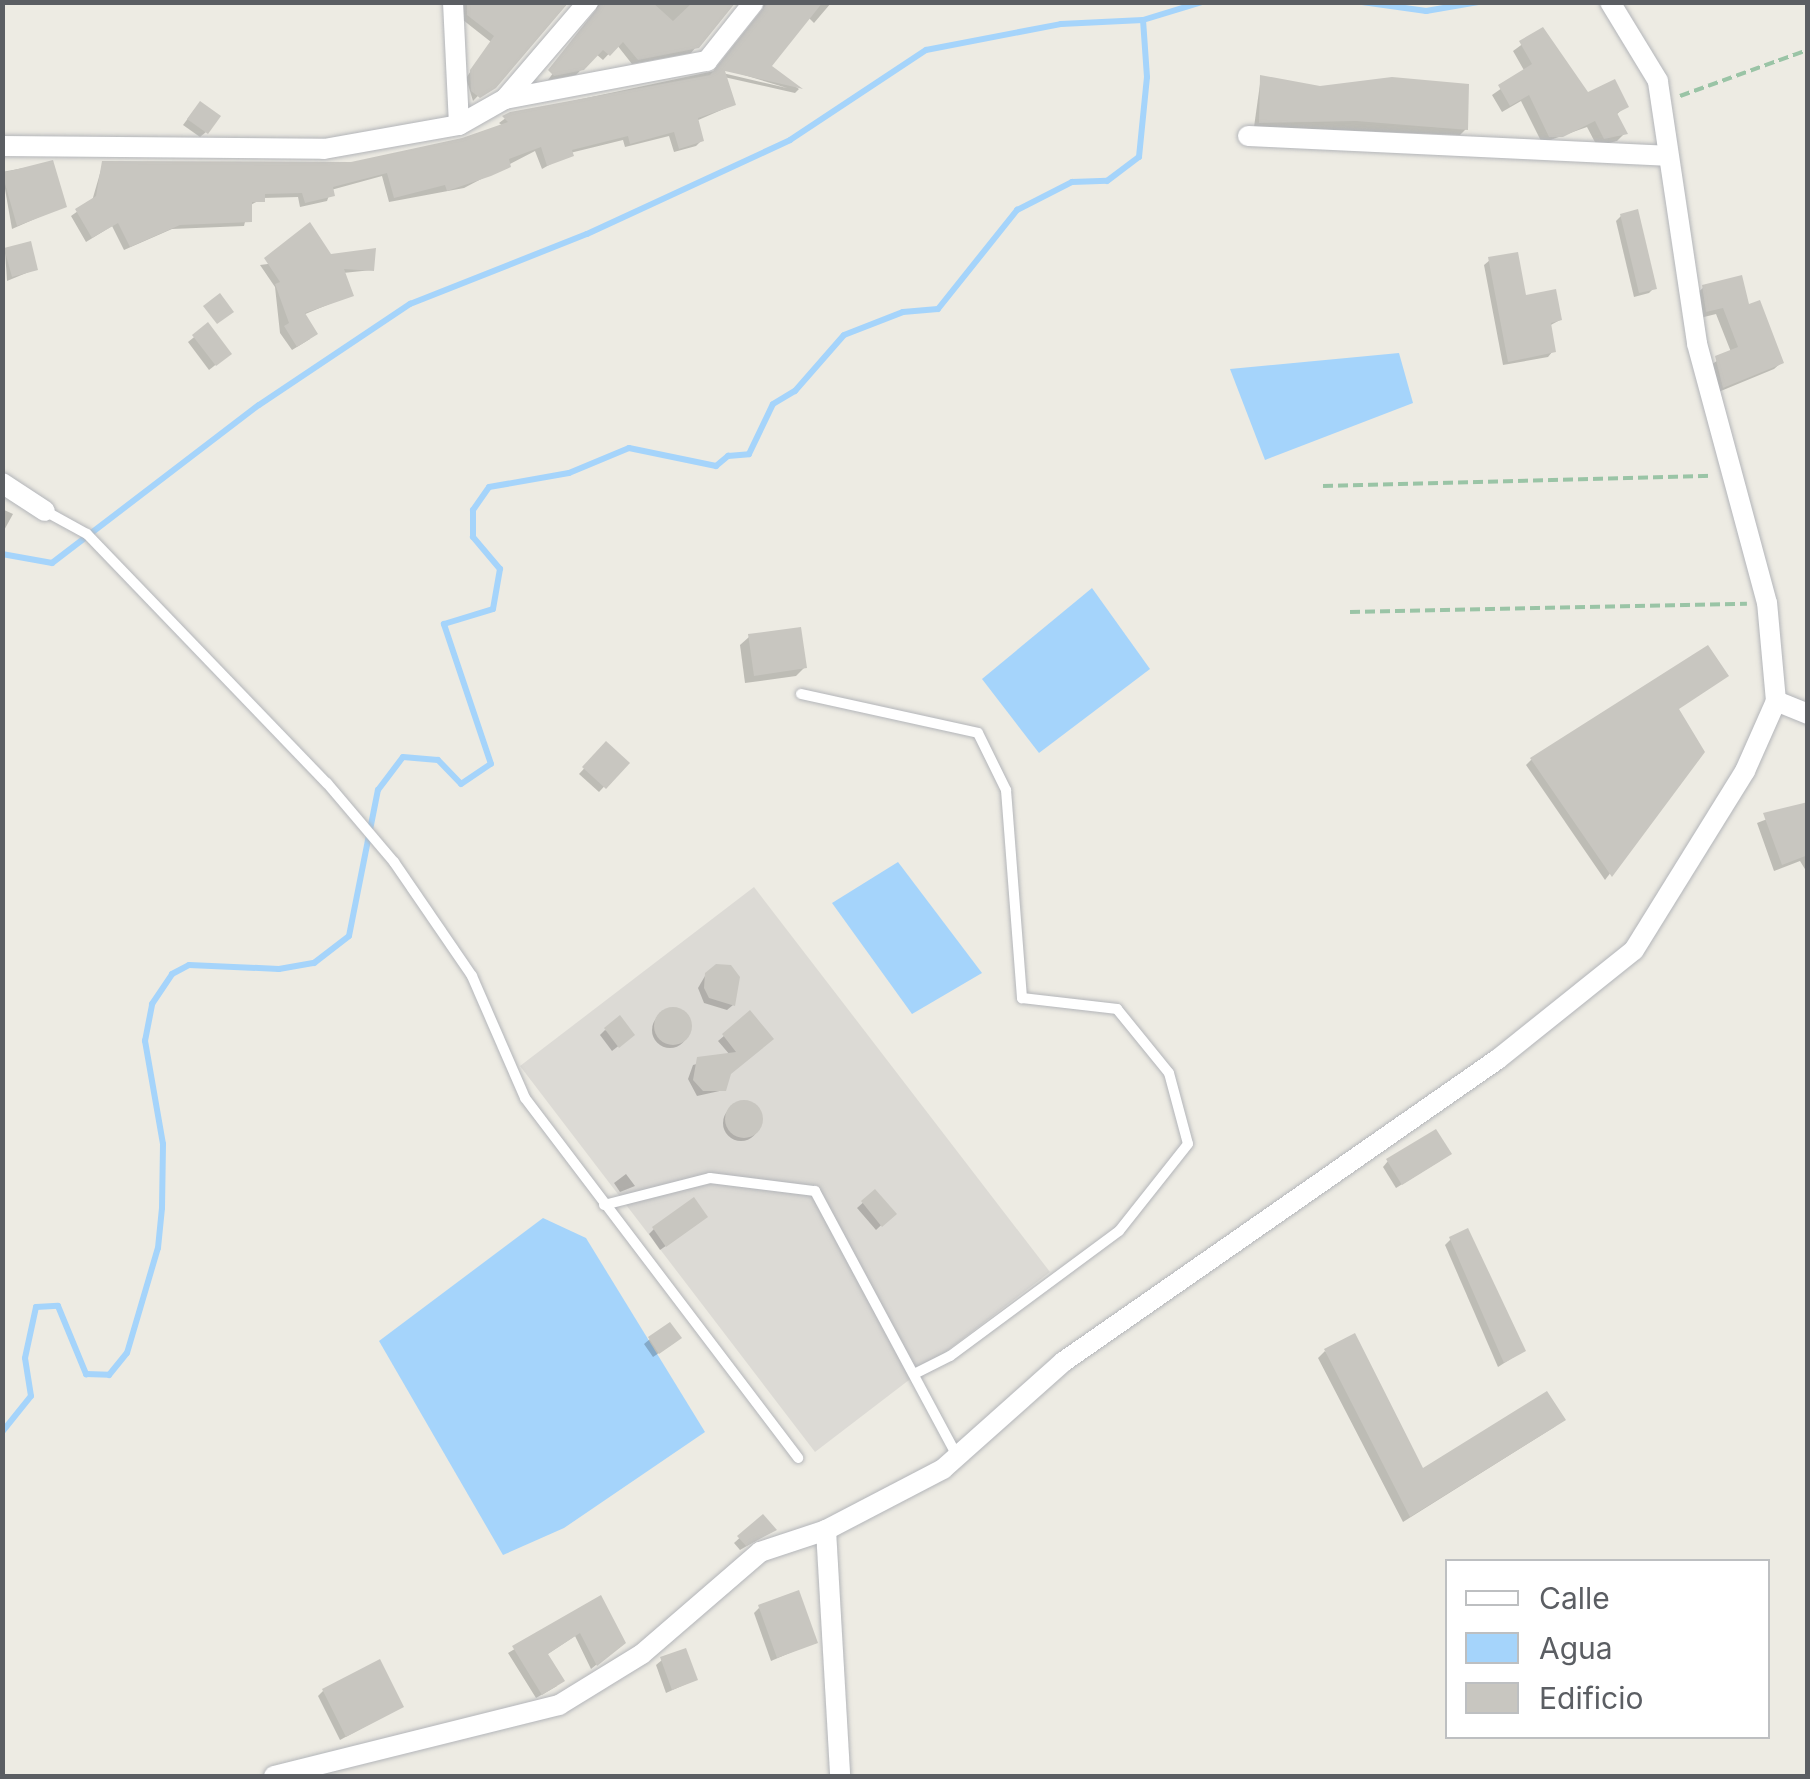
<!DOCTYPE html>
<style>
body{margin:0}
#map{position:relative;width:1810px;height:1779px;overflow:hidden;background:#edebe3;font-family:Inter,sans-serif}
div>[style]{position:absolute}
.industrial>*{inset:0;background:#dcdad5}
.water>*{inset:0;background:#a5d4fb}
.shadow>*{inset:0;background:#0003}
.round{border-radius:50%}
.stream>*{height:6px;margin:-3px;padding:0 3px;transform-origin:3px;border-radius:3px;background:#a5d4fb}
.building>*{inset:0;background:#c8c6c0}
.path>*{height:4px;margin-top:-2px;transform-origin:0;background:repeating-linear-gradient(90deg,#9ac4a6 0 10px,transparent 0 15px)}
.roads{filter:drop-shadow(0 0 2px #b3b5b9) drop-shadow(0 0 2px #b3b5b9)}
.lane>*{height:10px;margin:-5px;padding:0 5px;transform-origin:5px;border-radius:5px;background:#fff}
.street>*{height:20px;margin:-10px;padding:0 10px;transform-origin:10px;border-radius:10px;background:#fff}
span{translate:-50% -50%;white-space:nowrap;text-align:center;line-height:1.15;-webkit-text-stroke:10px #fff;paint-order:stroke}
.frame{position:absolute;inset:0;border:5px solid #5b5e63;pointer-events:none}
.legend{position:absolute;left:1445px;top:1559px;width:325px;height:180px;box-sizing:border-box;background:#fff;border:2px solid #bdbfc1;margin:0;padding:12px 18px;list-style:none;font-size:30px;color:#5b5e63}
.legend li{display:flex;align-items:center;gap:20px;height:50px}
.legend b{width:50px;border:2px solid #bdbfc1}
</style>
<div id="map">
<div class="industrial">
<i style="clip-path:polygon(754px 887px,1050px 1272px,815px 1452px,520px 1066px)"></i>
</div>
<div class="water">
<i style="clip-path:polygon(1399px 353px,1413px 403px,1265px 460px,1230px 369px)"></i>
<i style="clip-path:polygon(1092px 588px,1150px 669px,1039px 753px,982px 679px)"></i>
<i style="clip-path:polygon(898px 862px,982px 973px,912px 1014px,832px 903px)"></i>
<i style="clip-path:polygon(543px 1218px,586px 1238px,705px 1432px,564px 1528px,503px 1555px,379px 1341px)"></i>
</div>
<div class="shadow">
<i style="clip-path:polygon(459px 2px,569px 2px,473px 101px,466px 78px,491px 42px,463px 20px)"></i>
<i style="clip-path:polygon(594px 2px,734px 2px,691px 53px,632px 64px,617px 45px,603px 60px,596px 54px,576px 75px,548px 80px,597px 13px)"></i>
<i style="clip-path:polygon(760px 2px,831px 3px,814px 23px,808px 17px,768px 67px,799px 89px,795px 93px,724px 77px,733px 105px,696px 121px,701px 141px,696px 146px,674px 152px,669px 136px,625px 147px,623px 140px,570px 153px,542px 169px,535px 151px,464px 188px,389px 202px,382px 176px,331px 190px,327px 201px,300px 207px,298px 197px,263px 198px,249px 206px,244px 226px,172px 229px,124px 250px,112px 226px,86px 242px,71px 216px,92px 201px,103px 163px,352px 164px,463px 141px,503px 126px,499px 123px,511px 114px,714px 71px,787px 88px,718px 67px,764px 10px)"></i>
<i style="clip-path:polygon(1542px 30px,1587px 96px,1626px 106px,1616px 115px,1625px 133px,1617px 141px,1597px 146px,1587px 127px,1542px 143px,1521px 101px,1502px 112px,1492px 95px,1525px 72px,1513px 51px)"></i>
<i style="clip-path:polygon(1261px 77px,1466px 129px,1460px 135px,1254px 127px)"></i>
<i style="clip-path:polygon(195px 109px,206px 132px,200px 137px,183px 125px)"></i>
<i style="clip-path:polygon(51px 163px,64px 206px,12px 229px,2px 172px)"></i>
<i style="clip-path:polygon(1621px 216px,1654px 288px,1649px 293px,1634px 297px,1616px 221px)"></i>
<i style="clip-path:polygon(5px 250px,36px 269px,7px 281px)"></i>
<i style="clip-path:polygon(329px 256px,372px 270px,343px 273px,351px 295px,303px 315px,310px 339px,292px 350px,280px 333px,275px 287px,260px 265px)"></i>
<i style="clip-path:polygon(1490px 260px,1524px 298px,1560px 320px,1549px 326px,1553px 351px,1548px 357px,1503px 365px,1484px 265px)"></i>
<i style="clip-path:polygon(1704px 287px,1747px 307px,1782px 362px,1774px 369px,1716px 393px,1709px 366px,1731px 352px,1716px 314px,1700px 318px,1696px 294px)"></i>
<i style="clip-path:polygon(208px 326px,223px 359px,209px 370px,188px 342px)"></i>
<i style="clip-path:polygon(2px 509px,13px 514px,2px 534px)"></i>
<i style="clip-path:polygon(749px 637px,805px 667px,796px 676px,745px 683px,740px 645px)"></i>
<i style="clip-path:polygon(606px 745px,626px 763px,599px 792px,579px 774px)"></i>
<i style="clip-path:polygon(1702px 752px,1605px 880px,1526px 765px,1531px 760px)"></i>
<i style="clip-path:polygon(1808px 803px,1808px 874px,1800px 861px,1774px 871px,1757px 823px)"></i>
<i style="clip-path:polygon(705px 976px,733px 1005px,727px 1010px,704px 1003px,698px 988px)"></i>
<i class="round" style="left:652px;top:1012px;width:36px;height:36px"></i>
<i style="clip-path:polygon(750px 1014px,724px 1090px,697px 1096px,688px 1079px,693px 1065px,730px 1055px,718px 1041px)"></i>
<i style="clip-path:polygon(605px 1030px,626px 1040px,612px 1051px,600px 1035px)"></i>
<i class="round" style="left:723px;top:1105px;width:36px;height:36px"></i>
<i style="clip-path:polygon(1443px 1159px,1396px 1188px,1383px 1167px,1388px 1161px)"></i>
<i style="clip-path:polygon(626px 1174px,635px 1186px,620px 1192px,614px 1183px)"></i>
<i style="clip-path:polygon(875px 1192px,893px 1214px,876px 1230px,857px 1208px)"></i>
<i style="clip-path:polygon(700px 1222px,660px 1250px,649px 1234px,654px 1229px)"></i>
<i style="clip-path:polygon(1451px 1239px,1523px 1351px,1498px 1367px,1445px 1245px)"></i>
<i style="clip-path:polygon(650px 1339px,674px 1343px,653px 1357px,644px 1344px)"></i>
<i style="clip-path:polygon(1325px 1351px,1422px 1472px,1556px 1426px,1403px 1522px,1318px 1358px)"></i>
<i style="clip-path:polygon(763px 1517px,774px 1530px,740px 1550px,734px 1543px)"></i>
<i style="clip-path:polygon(600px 1598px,617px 1648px,591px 1669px,575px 1636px,546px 1655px,557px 1686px,536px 1698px,508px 1653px)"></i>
<i style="clip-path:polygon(759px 1608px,815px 1642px,771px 1661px,754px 1613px)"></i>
<i style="clip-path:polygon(662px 1660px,695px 1680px,666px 1693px,656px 1665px)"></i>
<i style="clip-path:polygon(323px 1691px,401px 1707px,340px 1740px,318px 1696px)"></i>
</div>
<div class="stream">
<i style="left:1362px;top:2px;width:65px;rotate:8deg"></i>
<i style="left:1426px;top:11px;width:53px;rotate:-9.8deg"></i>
<i style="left:2px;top:554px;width:51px;rotate:10.2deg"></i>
<i style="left:52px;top:563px;width:260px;rotate:-37.4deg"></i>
<i style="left:259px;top:405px;width:182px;rotate:-33.8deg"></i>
<i style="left:410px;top:304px;width:190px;rotate:-21.6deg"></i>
<i style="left:587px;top:234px;width:224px;rotate:-24.8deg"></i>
<i style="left:790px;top:140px;width:163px;rotate:-33.5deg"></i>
<i style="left:926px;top:50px;width:137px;rotate:-10.9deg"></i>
<i style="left:1061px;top:24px;width:82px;rotate:-2.8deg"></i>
<i style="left:1143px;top:20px;width:62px;rotate:-17deg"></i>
<i style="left:2px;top:1432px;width:46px;rotate:-51.1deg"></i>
<i style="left:31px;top:1396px;width:38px;rotate:-99deg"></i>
<i style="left:25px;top:1358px;width:52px;rotate:-77.8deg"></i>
<i style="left:36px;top:1307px;width:22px;rotate:-3deg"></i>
<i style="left:58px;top:1306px;width:74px;rotate:67.6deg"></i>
<i style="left:86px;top:1374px;width:23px;rotate:2deg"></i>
<i style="left:109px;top:1375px;width:28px;rotate:-51deg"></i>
<i style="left:127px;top:1353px;width:109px;rotate:-73.6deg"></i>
<i style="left:158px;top:1248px;width:40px;rotate:-84.3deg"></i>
<i style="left:162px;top:1208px;width:64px;rotate:-89.1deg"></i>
<i style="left:163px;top:1144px;width:105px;rotate:-99.9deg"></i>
<i style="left:145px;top:1041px;width:38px;rotate:-79deg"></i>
<i style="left:152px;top:1004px;width:36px;rotate:-56deg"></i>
<i style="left:172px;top:974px;width:19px;rotate:-28deg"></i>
<i style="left:189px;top:965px;width:90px;rotate:2.5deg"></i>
<i style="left:279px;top:969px;width:36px;rotate:-10deg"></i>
<i style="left:314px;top:963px;width:44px;rotate:-37.6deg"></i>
<i style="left:349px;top:936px;width:149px;rotate:-78.8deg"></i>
<i style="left:378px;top:790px;width:41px;rotate:-52.9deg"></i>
<i style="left:403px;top:757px;width:35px;rotate:5deg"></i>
<i style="left:438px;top:760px;width:33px;rotate:46deg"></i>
<i style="left:461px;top:784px;width:36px;rotate:-34deg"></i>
<i style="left:491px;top:764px;width:148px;rotate:-108.6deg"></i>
<i style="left:444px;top:624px;width:51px;rotate:-17deg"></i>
<i style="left:493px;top:609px;width:41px;rotate:-80.1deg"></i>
<i style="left:500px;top:569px;width:42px;rotate:-130.2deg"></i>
<i style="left:473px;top:537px;width:27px;rotate:-90deg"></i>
<i style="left:473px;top:510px;width:28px;rotate:-55deg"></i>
<i style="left:489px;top:487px;width:81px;rotate:-9.9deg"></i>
<i style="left:569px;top:473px;width:65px;rotate:-22.6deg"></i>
<i style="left:629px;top:448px;width:89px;rotate:11.7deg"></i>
<i style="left:716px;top:466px;width:16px;rotate:-40deg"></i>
<i style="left:728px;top:456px;width:21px;rotate:-5deg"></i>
<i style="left:749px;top:454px;width:55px;rotate:-64.4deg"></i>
<i style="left:773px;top:404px;width:26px;rotate:-31deg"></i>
<i style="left:795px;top:391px;width:74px;rotate:-48.8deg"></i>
<i style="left:844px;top:335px;width:63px;rotate:-21.3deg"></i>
<i style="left:903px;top:312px;width:35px;rotate:-5deg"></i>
<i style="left:938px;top:309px;width:127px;rotate:-51.4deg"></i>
<i style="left:1017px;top:210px;width:62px;rotate:-27deg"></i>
<i style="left:1072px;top:182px;width:35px;rotate:-2deg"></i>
<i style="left:1107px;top:181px;width:40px;rotate:-37deg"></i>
<i style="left:1139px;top:157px;width:80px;rotate:-84.3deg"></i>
<i style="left:1147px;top:77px;width:57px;rotate:-94deg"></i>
</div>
<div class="building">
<i style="clip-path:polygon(467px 2px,569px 2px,496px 88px,480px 98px,471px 91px,470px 70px,494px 36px,467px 15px)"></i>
<i style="clip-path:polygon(602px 2px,652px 2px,673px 21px,693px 2px,736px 2px,699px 48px,638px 60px,623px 42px,610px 56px,603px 50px,584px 70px,554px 76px,548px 70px)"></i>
<i style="clip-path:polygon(768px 2px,823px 2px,772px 66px,803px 89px,725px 71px,736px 105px,698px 118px,704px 141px,679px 149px,674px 132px,630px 144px,628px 136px,572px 150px,574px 156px,547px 166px,541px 147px,509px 159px,511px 167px,491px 176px,447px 191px,445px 185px,394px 198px,387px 173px,333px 187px,335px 196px,305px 203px,302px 193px,265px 194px,265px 202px,252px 202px,252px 222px,180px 225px,130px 247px,118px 223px,92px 238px,75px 209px,96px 196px,102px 161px,351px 162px,462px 138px,508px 122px,502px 116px,510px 112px,710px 75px)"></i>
<i style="clip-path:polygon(1543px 27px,1588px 92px,1615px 79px,1629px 107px,1617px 113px,1628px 134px,1604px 139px,1595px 121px,1563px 137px,1549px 137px,1529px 95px,1510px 106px,1498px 85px,1532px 64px,1519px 41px)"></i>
<i style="clip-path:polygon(1260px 75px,1320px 86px,1392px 77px,1469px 84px,1468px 130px,1356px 121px,1259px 123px)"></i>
<i style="clip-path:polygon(200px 101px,221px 116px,208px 134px,187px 119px)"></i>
<i style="clip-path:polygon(53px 160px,67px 207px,17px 226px,2px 173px)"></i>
<i style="clip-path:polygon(1638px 209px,1657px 289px,1639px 293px,1620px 214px)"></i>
<i style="clip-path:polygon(310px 222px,331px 254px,376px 248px,374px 271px,344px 269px,354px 296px,305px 313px,318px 334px,297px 347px,284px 326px,289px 323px,275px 284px,280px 282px,264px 258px)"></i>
<i style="clip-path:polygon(31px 241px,38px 270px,12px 277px,4px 248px)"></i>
<i style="clip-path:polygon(1518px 252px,1526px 295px,1556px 289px,1562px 320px,1551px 323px,1556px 352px,1508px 362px,1488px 257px)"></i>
<i style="clip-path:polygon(1742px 275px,1749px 304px,1760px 300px,1784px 363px,1723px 388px,1715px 356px,1738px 347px,1723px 308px,1706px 312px,1702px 285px)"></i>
<i style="clip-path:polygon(220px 293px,234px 312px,217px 324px,203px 306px)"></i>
<i style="clip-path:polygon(208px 322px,232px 354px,216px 366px,192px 335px)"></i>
<i style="clip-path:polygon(801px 627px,807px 668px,754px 676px,748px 634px)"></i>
<i style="clip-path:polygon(1708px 645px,1729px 676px,1679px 709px,1705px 752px,1612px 877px,1530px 758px)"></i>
<i style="clip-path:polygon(606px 741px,630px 763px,606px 789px,582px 767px)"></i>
<i style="clip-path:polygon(1808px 802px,1808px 855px,1782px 865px,1763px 813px)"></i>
<i style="clip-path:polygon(716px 964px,731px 965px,740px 977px,735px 1006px,709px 998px,704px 988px,705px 973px)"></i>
<i class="round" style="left:654px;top:1007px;width:38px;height:38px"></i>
<i style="clip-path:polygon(750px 1010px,774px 1039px,731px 1074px,726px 1091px,703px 1091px,693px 1080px,697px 1057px,736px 1052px,722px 1034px)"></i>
<i style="clip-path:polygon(620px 1015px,635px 1035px,619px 1048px,604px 1028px)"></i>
<i class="round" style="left:725px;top:1100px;width:38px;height:38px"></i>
<i style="clip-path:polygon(1436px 1129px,1452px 1154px,1402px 1185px,1386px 1159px)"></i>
<i style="clip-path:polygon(875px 1189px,897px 1214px,882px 1227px,861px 1201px)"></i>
<i style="clip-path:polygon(694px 1197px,708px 1217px,666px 1247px,652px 1227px)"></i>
<i style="clip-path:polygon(1468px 1228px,1526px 1351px,1504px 1363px,1449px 1237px)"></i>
<i style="clip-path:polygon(670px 1322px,682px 1338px,659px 1354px,648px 1337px)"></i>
<i style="clip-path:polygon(1355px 1333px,1423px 1468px,1547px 1391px,1566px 1420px,1410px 1517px,1324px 1349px)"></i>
<i style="clip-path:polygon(763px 1514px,777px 1530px,746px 1546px,737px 1536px)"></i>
<i style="clip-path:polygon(799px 1590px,818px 1643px,777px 1658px,758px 1605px)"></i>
<i style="clip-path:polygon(601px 1595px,626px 1643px,597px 1666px,580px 1633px,548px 1654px,565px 1681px,542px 1695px,512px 1646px)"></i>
<i style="clip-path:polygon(686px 1648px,698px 1680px,672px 1690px,660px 1657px)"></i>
<i style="clip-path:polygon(380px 1659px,404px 1707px,346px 1737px,322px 1689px)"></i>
</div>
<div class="path">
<i style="left:1680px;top:96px;width:136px;rotate:-19.8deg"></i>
<i style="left:1323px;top:486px;width:390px;rotate:-1.5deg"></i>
<i style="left:1350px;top:612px;width:397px;rotate:-1.2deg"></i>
</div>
<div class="roads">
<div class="lane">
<i style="left:45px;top:511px;width:48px;rotate:28.7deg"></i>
<i style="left:87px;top:534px;width:346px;rotate:46.1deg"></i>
<i style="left:327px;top:783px;width:104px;rotate:49.7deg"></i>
<i style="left:394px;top:862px;width:138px;rotate:55.6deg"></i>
<i style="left:472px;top:976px;width:133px;rotate:66.5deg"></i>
<i style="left:525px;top:1098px;width:452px;rotate:52.8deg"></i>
<i style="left:801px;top:694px;width:181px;rotate:12.4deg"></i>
<i style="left:978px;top:733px;width:64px;rotate:63.8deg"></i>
<i style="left:1006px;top:790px;width:209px;rotate:85.6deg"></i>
<i style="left:1022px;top:998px;width:96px;rotate:6.6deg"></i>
<i style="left:1117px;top:1009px;width:82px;rotate:50.9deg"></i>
<i style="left:1169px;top:1073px;width:73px;rotate:75deg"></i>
<i style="left:1188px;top:1144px;width:111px;rotate:128.4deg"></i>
<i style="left:1119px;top:1231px;width:210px;rotate:143.5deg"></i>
<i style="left:950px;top:1356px;width:40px;rotate:153.4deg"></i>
<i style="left:604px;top:1205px;width:109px;rotate:-14.3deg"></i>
<i style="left:710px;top:1178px;width:106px;rotate:7.1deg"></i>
<i style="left:815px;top:1191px;width:301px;rotate:61.8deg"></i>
</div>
<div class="street">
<i style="left:453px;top:2px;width:123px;rotate:87.2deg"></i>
<i style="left:505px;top:99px;width:128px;rotate:-49.4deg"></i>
<i style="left:1248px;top:136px;width:419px;rotate:2.7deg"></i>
<i style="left:2px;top:146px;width:322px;rotate:0.5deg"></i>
<i style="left:324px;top:149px;width:137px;rotate:-10.1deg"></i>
<i style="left:459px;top:125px;width:53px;rotate:-29.5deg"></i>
<i style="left:505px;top:99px;width:206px;rotate:-10.7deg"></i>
<i style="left:707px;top:61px;width:75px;rotate:-51.5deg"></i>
<i style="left:2px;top:483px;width:51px;rotate:33.1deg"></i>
<i style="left:1776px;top:701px;width:35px;rotate:22deg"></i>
<i style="left:826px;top:1530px;width:246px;rotate:86.7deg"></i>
<i style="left:274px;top:1776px;width:294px;rotate:-14deg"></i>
<i style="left:559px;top:1705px;width:97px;rotate:-31.6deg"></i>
<i style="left:642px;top:1654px;width:156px;rotate:-40.8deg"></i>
<i style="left:760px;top:1552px;width:70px;rotate:-18.4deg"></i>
<i style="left:826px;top:1530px;width:132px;rotate:-27.5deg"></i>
<i style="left:943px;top:1469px;width:161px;rotate:-41.7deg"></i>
<i style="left:1063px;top:1362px;width:530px;rotate:-34.86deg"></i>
<i style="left:1498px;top:1059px;width:174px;rotate:-38.7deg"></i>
<i style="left:1634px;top:950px;width:211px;rotate:-58.2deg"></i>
<i style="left:1745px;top:771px;width:77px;rotate:-66.1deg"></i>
<i style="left:1776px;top:701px;width:98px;rotate:-95.2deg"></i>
<i style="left:1767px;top:603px;width:269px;rotate:-105.1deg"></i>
<i style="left:1697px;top:343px;width:265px;rotate:-98.5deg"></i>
<i style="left:1658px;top:81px;width:92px;rotate:-121.3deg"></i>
</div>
</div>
<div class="frame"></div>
<ul class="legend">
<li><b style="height:12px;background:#fff"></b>Calle</li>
<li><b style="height:28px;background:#a5d4fb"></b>Agua</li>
<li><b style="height:28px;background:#c8c6c0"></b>Edificio</li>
</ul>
</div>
